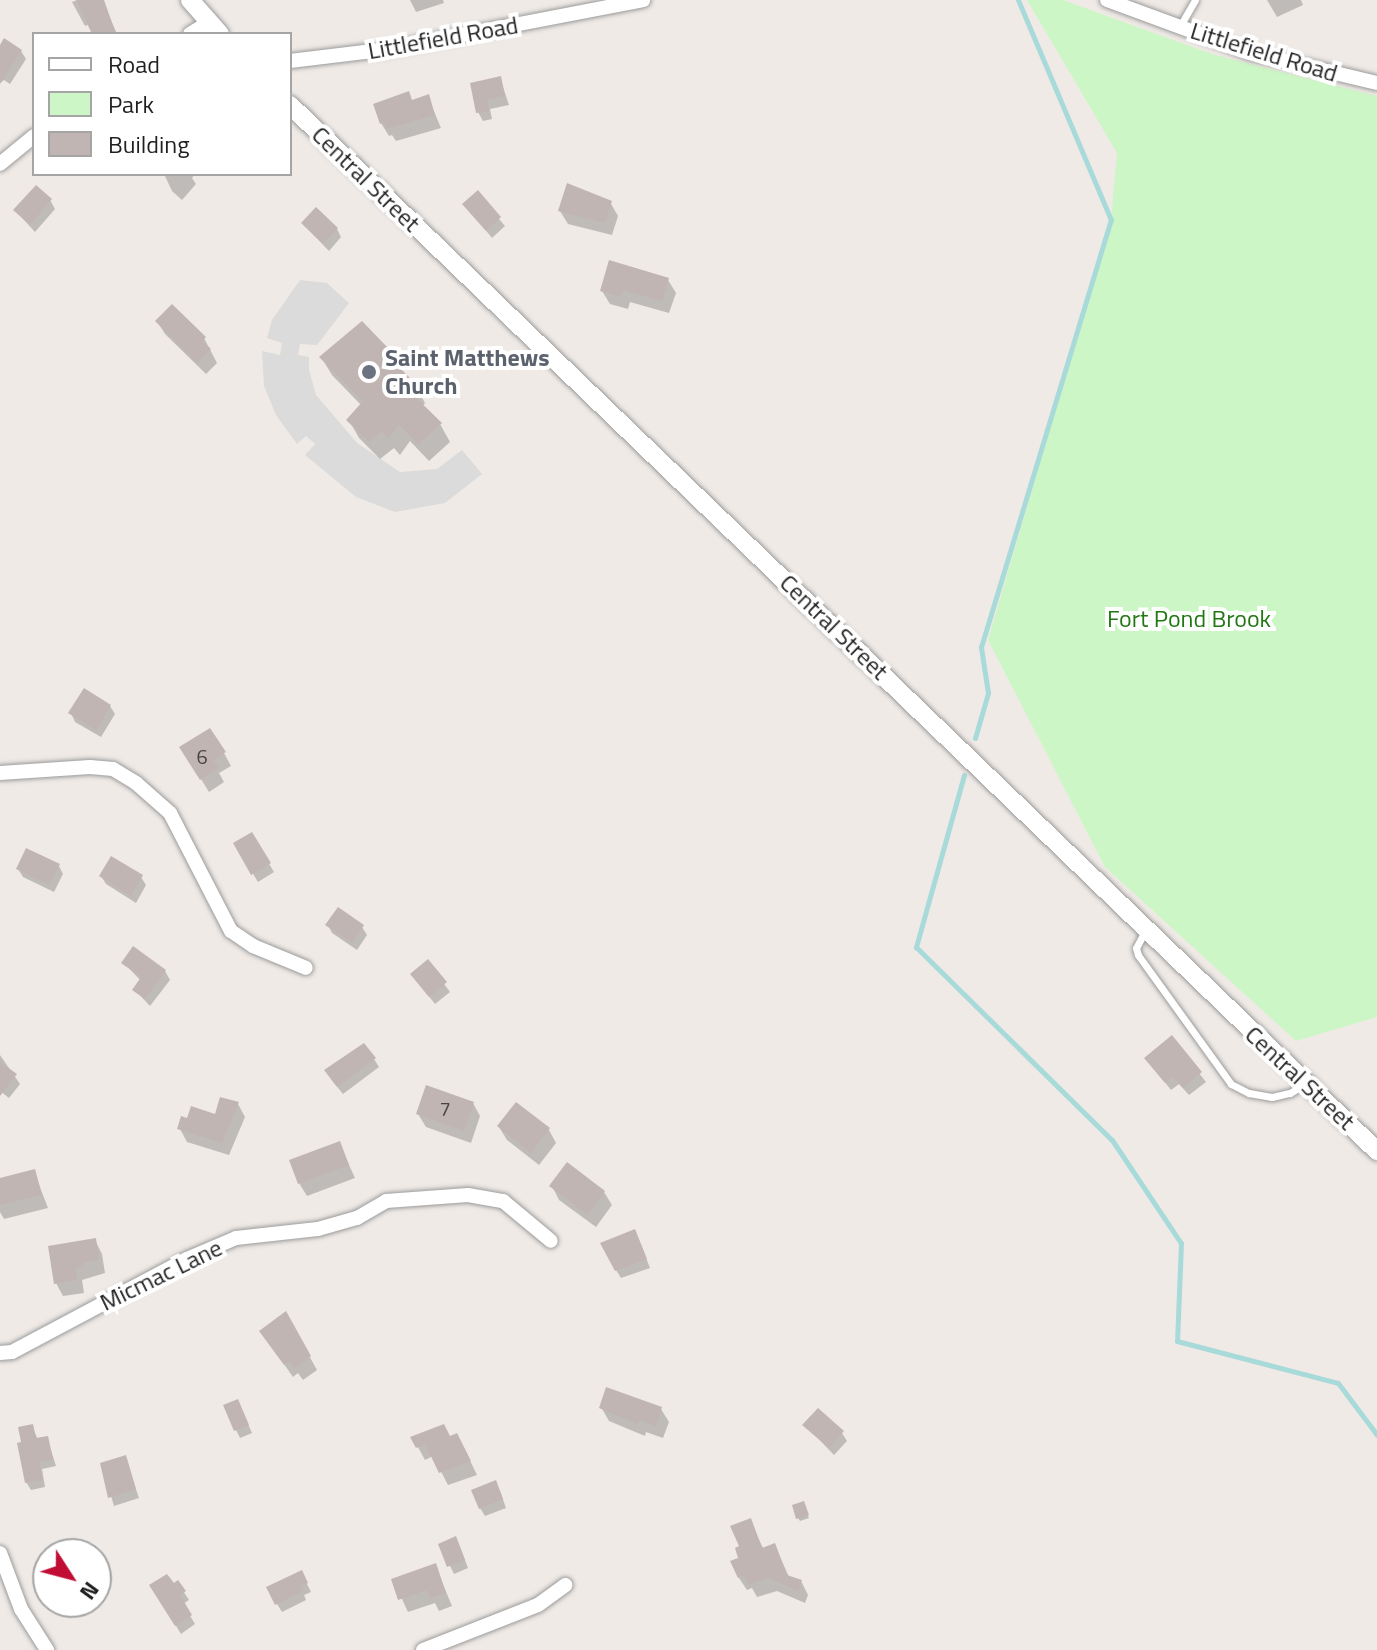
<!DOCTYPE html>
<style>
body{margin:0}
#map{position:relative;width:1377px;height:1650px;overflow:hidden;background:#efeae6;font-family:"Titillium Web",sans-serif}
div>[style]{position:absolute}
.park>*{inset:0;background:#cdf6c6}
.parking>*{inset:0;background:#dbdbdb}
.shadow>*{inset:0;background:#0003}
.stream>*{height:5px;margin:-2.5px;padding:0 2.5px;transform-origin:2.5px;border-radius:2.5px;background:#a9dada}
.building>*{inset:0;background:#c0b5b3}
.roads{filter:drop-shadow(0 0 2px #9c9c9c) drop-shadow(0 0 2px #9c9c9c)}
.service>*{height:7px;margin:-3.5px;padding:0 3.5px;transform-origin:3.5px;border-radius:3.5px;background:#fff}
.minor>*{height:14px;margin:-7px;padding:0 7px;transform-origin:7px;border-radius:7px;background:#fff}
.tertiary>*{height:18px;margin:-9px;padding:0 9px;transform-origin:9px;border-radius:9px;background:#fff}
.dots>*{width:22px;height:22px;translate:-50% -50%;box-sizing:border-box;border:4px solid #fff;border-radius:50%}
span{translate:-50% -50%;white-space:nowrap;text-align:center;line-height:1.15;-webkit-text-stroke:8px #fff;paint-order:stroke}
.number-label{font-size:20px;color:#474444}
.number-label span{-webkit-text-stroke-width:0}
.street-label{font-size:24px;color:#1f1f1f}
.worship-label{font-size:24px;color:#5b616d;font-weight:700}
.left{translate:0 -50%;text-align:left}
.park-label{font-size:24px;color:#217813}
.legend{position:absolute;left:32px;top:32px;width:260px;height:144px;box-sizing:border-box;background:#fff;border:2px solid #a5a5a5;margin:0;padding:10px 14px;list-style:none;font-size:24px;color:#1f1f1f}
.legend li{display:flex;align-items:center;gap:16px;height:40px}
.legend b{width:40px;border:2px solid #a5a5a5}
.north{position:absolute;left:32px;top:1538px;width:80px;height:80px;box-sizing:border-box;background:#fff;border:2px solid #a5a5a5;border-radius:50%;rotate:126deg;font-size:22px;font-weight:700;line-height:32px;text-align:center;color:#1f1f1f}
.north::after{content:'';display:block;margin:auto;width:28px;height:36px;background:#c10d36;clip-path:polygon(50% 0,100% 100%,50% 72%,0 100%)}
</style>
<div id="map">
<div class="park">
<i style="clip-path:polygon(1027px 0,1063px 0,1215px 55px,1377px 96px,1377px 1017px,1296px 1041px,1105px 867px,988px 640px,1111px 220px,1117px 153px)"></i>
</div>
<div class="parking">
<i style="clip-path:polygon(300px 280px,327px 283px,349px 303px,317px 345px,300px 344px,298px 355px,309px 357px,309px 370px,316px 395px,357px 443px,400px 472px,437px 469px,462px 450px,482px 474px,445px 503px,395px 512px,356px 497px,305px 455px,315px 444px,306px 436px,297px 444px,276px 415px,264px 386px,262px 351px,280px 355px,282px 343px,267px 338px,272px 320px)"></i>
</div>
<div class="shadow">
<i style="clip-path:polygon(77px 0,102px 0,117px 34px,95px 34px,90px 24px,85px 26px,72px 2px)"></i>
<i style="clip-path:polygon(410px 0,443px 0,444px 3px,416px 12px)"></i>
<i style="clip-path:polygon(1267px 0,1301px 0,1303px 5px,1277px 17px)"></i>
<i style="clip-path:polygon(0 48px,21px 51px,26px 59px,10px 84px,4px 80px,0 83px)"></i>
<i style="clip-path:polygon(500px 78px,509px 105px,490px 109px,492px 119px,483px 121px,478px 112px)"></i>
<i style="clip-path:polygon(428px 97px,441px 128px,396px 141px,392px 135px,389px 136px,381px 123px,412px 102px)"></i>
<i style="clip-path:polygon(164px 174px,195px 174px,192px 178px,196px 184px,182px 200px,172px 191px)"></i>
<i style="clip-path:polygon(477px 193px,505px 226px,492px 238px,465px 205px)"></i>
<i style="clip-path:polygon(50px 200px,55px 209px,35px 232px,15px 210px)"></i>
<i style="clip-path:polygon(610px 202px,618px 216px,612px 235px,568px 224px,560px 211px)"></i>
<i style="clip-path:polygon(303px 224px,337px 229px,341px 237px,329px 251px)"></i>
<i style="clip-path:polygon(668px 280px,676px 293px,669px 313px,630px 302px,628px 309px,610px 304px,602px 291px)"></i>
<i style="clip-path:polygon(157px 321px,204px 338px,217px 363px,206px 374px,165px 334px)"></i>
<i style="clip-path:polygon(389px 351px,400px 370px,415px 385px,425px 403px,422px 407px,440px 424px,450px 442px,429px 461px,410px 441px,400px 455px,394px 448px,380px 459px,359px 438px,349px 420px,362px 406px,332px 375px,321px 357px)"></i>
<i style="clip-path:polygon(110px 706px,115px 714px,101px 737px,75px 722px,71px 713px)"></i>
<i style="clip-path:polygon(224px 753px,231px 766px,219px 773px,224px 782px,209px 792px,190px 761px)"></i>
<i style="clip-path:polygon(251px 834px,274px 872px,258px 882px,235px 844px)"></i>
<i style="clip-path:polygon(59px 866px,63px 874px,54px 892px,23px 877px,18px 869px)"></i>
<i style="clip-path:polygon(101px 876px,141px 877px,146px 885px,136px 903px,106px 884px)"></i>
<i style="clip-path:polygon(328px 925px,362px 927px,367px 935px,357px 950px,332px 933px)"></i>
<i style="clip-path:polygon(428px 962px,450px 992px,435px 1004px,412px 975px)"></i>
<i style="clip-path:polygon(124px 963px,165px 971px,170px 980px,150px 1006px,135px 990px,141px 981px)"></i>
<i style="clip-path:polygon(1171px 1038px,1206px 1082px,1189px 1095px,1179px 1084px,1171px 1090px,1152px 1066px)"></i>
<i style="clip-path:polygon(0 1055px,20px 1084px,9px 1098px,0 1091px)"></i>
<i style="clip-path:polygon(374px 1059px,379px 1067px,343px 1094px,331px 1079px)"></i>
<i style="clip-path:polygon(473px 1103px,480px 1116px,471px 1143px,426px 1127px,418px 1114px)"></i>
<i style="clip-path:polygon(238px 1104px,245px 1117px,229px 1155px,187px 1142px,180px 1129px,216px 1116px)"></i>
<i style="clip-path:polygon(516px 1105px,549px 1130px,556px 1143px,539px 1165px,507px 1140px,499px 1127px)"></i>
<i style="clip-path:polygon(339px 1143px,355px 1178px,307px 1196px,299px 1183px)"></i>
<i style="clip-path:polygon(34px 1172px,48px 1208px,4px 1219px,0 1212px,0 1180px)"></i>
<i style="clip-path:polygon(552px 1186px,604px 1192px,612px 1205px,596px 1227px,559px 1200px)"></i>
<i style="clip-path:polygon(95px 1240px,102px 1254px,105px 1273px,82px 1280px,84px 1293px,63px 1296px,56px 1283px)"></i>
<i style="clip-path:polygon(639px 1240px,650px 1268px,621px 1278px,616px 1270px)"></i>
<i style="clip-path:polygon(286px 1314px,317px 1370px,303px 1380px,298px 1373px,293px 1377px,270px 1344px)"></i>
<i style="clip-path:polygon(601px 1407px,661px 1409px,669px 1422px,663px 1438px,646px 1432px,645px 1436px,609px 1421px)"></i>
<i style="clip-path:polygon(242px 1410px,252px 1433px,240px 1438px,236px 1430px)"></i>
<i style="clip-path:polygon(805px 1425px,842px 1433px,847px 1441px,834px 1455px)"></i>
<i style="clip-path:polygon(32px 1426px,38px 1440px,47px 1438px,56px 1466px,42px 1469px,45px 1487px,31px 1490px,26px 1482px,23px 1444px)"></i>
<i style="clip-path:polygon(413px 1438px,450px 1438px,464px 1448px,477px 1475px,448px 1485px,433px 1456px,425px 1460px)"></i>
<i style="clip-path:polygon(125px 1458px,139px 1498px,114px 1506px,102px 1465px)"></i>
<i style="clip-path:polygon(500px 1491px,506px 1508px,485px 1516px,480px 1508px)"></i>
<i style="clip-path:polygon(805px 1507px,809px 1518px,800px 1521px,798px 1518px)"></i>
<i style="clip-path:polygon(750px 1521px,764px 1550px,775px 1546px,789px 1577px,801px 1581px,808px 1595px,805px 1603px,777px 1591px,757px 1597px,752px 1588px,747px 1590px,739px 1578px,742px 1547px)"></i>
<i style="clip-path:polygon(440px 1545px,460px 1547px,468px 1568px,454px 1574px)"></i>
<i style="clip-path:polygon(435px 1565px,452px 1606px,439px 1611px,435px 1603px,408px 1612px,393px 1580px)"></i>
<i style="clip-path:polygon(301px 1572px,311px 1592px,304px 1595px,306px 1600px,282px 1612px,277px 1604px)"></i>
<i style="clip-path:polygon(178px 1583px,189px 1600px,183px 1604px,195px 1624px,181px 1634px,152px 1586px,173px 1586px)"></i>
</div>
<div class="stream">
<i style="left:975px;top:738px;width:47px;rotate:-73.9deg"></i>
<i style="left:988px;top:693px;width:47px;rotate:-98.7deg"></i>
<i style="left:981px;top:647px;width:446px;rotate:-73.1deg"></i>
<i style="left:1111px;top:220px;width:239px;rotate:-112.9deg"></i>
<i style="left:964px;top:775px;width:179px;rotate:105.6deg"></i>
<i style="left:916px;top:947px;width:275px;rotate:44.6deg"></i>
<i style="left:1112px;top:1140px;width:124px;rotate:56.2deg"></i>
<i style="left:1181px;top:1243px;width:98px;rotate:92.3deg"></i>
<i style="left:1177px;top:1341px;width:166px;rotate:14.6deg"></i>
<i style="left:1338px;top:1383px;width:65px;rotate:53.1deg"></i>
</div>
<div class="building">
<i style="clip-path:polygon(76px 0,104px 0,116px 34px,92px 34px)"></i>
<i style="clip-path:polygon(4px 38px,22px 50px,0 84px,0 45px)"></i>
<i style="clip-path:polygon(501px 76px,505px 96px,487px 100px,489px 111px,476px 113px,470px 83px)"></i>
<i style="clip-path:polygon(409px 91px,412px 100px,429px 94px,435px 115px,386px 129px,384px 122px,380px 124px,373px 104px)"></i>
<i style="clip-path:polygon(567px 183px,612px 201px,605px 223px,558px 211px)"></i>
<i style="clip-path:polygon(36px 185px,52px 199px,30px 225px,13px 210px)"></i>
<i style="clip-path:polygon(478px 190px,501px 217px,486px 231px,462px 204px)"></i>
<i style="clip-path:polygon(316px 207px,338px 228px,323px 244px,301px 223px)"></i>
<i style="clip-path:polygon(609px 260px,669px 278px,662px 301px,623px 290px,621px 297px,600px 291px)"></i>
<i style="clip-path:polygon(172px 304px,206px 337px,202px 341px,211px 349px,197px 363px,155px 321px)"></i>
<i style="clip-path:polygon(362px 321px,390px 350px,386px 354px,416px 384px,410px 392px,442px 423px,418px 444px,399px 425px,389px 438px,382px 431px,369px 442px,346px 420px,363px 401px,319px 357px)"></i>
<i style="clip-path:polygon(84px 688px,111px 705px,96px 730px,68px 713px)"></i>
<i style="clip-path:polygon(210px 728px,226px 752px,213px 760px,219px 768px,200px 780px,179px 747px)"></i>
<i style="clip-path:polygon(252px 832px,271px 863px,251px 875px,233px 843px)"></i>
<i style="clip-path:polygon(26px 848px,60px 864px,49px 885px,16px 869px)"></i>
<i style="clip-path:polygon(111px 856px,143px 875px,131px 896px,99px 876px)"></i>
<i style="clip-path:polygon(338px 907px,364px 925px,352px 943px,325px 925px)"></i>
<i style="clip-path:polygon(133px 946px,166px 970px,145px 999px,132px 990px,141px 977px,121px 963px)"></i>
<i style="clip-path:polygon(428px 959px,447px 982px,429px 997px,410px 974px)"></i>
<i style="clip-path:polygon(1172px 1035px,1202px 1072px,1183px 1088px,1173px 1077px,1165px 1083px,1144px 1058px)"></i>
<i style="clip-path:polygon(364px 1043px,376px 1058px,337px 1087px,324px 1070px)"></i>
<i style="clip-path:polygon(0 1062px,17px 1074px,0 1096px)"></i>
<i style="clip-path:polygon(426px 1085px,474px 1102px,464px 1131px,416px 1114px)"></i>
<i style="clip-path:polygon(220px 1097px,239px 1102px,222px 1143px,177px 1129px,181px 1116px,187px 1118px,191px 1106px,215px 1114px)"></i>
<i style="clip-path:polygon(516px 1102px,550px 1128px,531px 1153px,497px 1126px)"></i>
<i style="clip-path:polygon(340px 1141px,349px 1165px,298px 1184px,289px 1160px)"></i>
<i style="clip-path:polygon(567px 1162px,605px 1191px,588px 1215px,549px 1186px)"></i>
<i style="clip-path:polygon(35px 1169px,42px 1195px,0 1205px,0 1178px)"></i>
<i style="clip-path:polygon(635px 1229px,647px 1259px,615px 1271px,600px 1243px)"></i>
<i style="clip-path:polygon(96px 1238px,99px 1260px,83px 1262px,84px 1267px,75px 1268px,77px 1280px,54px 1284px,48px 1246px)"></i>
<i style="clip-path:polygon(286px 1311px,311px 1356px,294px 1368px,289px 1361px,284px 1365px,259px 1331px)"></i>
<i style="clip-path:polygon(606px 1387px,662px 1407px,656px 1426px,639px 1420px,638px 1424px,599px 1408px)"></i>
<i style="clip-path:polygon(238px 1399px,249px 1425px,234px 1431px,223px 1405px)"></i>
<i style="clip-path:polygon(818px 1408px,844px 1431px,829px 1448px,802px 1425px)"></i>
<i style="clip-path:polygon(33px 1424px,36px 1438px,48px 1436px,53px 1459px,39px 1462px,43px 1480px,25px 1483px,17px 1443px,21px 1442px,18px 1427px)"></i>
<i style="clip-path:polygon(444px 1424px,450px 1436px,457px 1433px,471px 1461px,439px 1473px,425px 1444px,416px 1448px,410px 1437px)"></i>
<i style="clip-path:polygon(126px 1455px,136px 1489px,108px 1498px,100px 1463px)"></i>
<i style="clip-path:polygon(496px 1480px,503px 1499px,479px 1509px,471px 1490px)"></i>
<i style="clip-path:polygon(804px 1501px,809px 1515px,796px 1519px,792px 1505px)"></i>
<i style="clip-path:polygon(751px 1518px,762px 1548px,775px 1543px,787px 1575px,802px 1580px,798px 1591px,769px 1578px,748px 1584px,744px 1576px,738px 1578px,730px 1561px,738px 1558px,735px 1548px,739px 1546px,730px 1526px)"></i>
<i style="clip-path:polygon(456px 1536px,465px 1560px,447px 1567px,438px 1544px)"></i>
<i style="clip-path:polygon(436px 1563px,446px 1593px,430px 1598px,427px 1590px,398px 1600px,391px 1579px)"></i>
<i style="clip-path:polygon(302px 1570px,308px 1583px,301px 1586px,303px 1591px,275px 1605px,266px 1587px)"></i>
<i style="clip-path:polygon(167px 1574px,174px 1583px,178px 1580px,186px 1591px,180px 1595px,192px 1615px,175px 1626px,149px 1585px)"></i>
</div>
<div class="roads">
<div class="service">
<i style="left:1180px;top:26px;width:30px;rotate:-60deg"></i>
<i style="left:1145px;top:931px;width:19px;rotate:118deg"></i>
<i style="left:1136px;top:948px;width:7px;rotate:74deg"></i>
<i style="left:1138px;top:955px;width:159px;rotate:54.2deg"></i>
<i style="left:1231px;top:1084px;width:20px;rotate:27deg"></i>
<i style="left:1249px;top:1093px;width:23px;rotate:10deg"></i>
<i style="left:1272px;top:1097px;width:18px;rotate:-13deg"></i>
<i style="left:1290px;top:1093px;width:19px;rotate:-32deg"></i>
</div>
<div class="minor">
<i style="left:1107px;top:0;width:153px;rotate:20.2deg"></i>
<i style="left:1251px;top:53px;width:130px;rotate:13.4deg"></i>
<i style="left:190px;top:34px;width:22px;rotate:-32deg"></i>
<i style="left:290px;top:61px;width:100px;rotate:-6.9deg"></i>
<i style="left:389px;top:49px;width:259px;rotate:-10.9deg"></i>
<i style="left:0;top:164px;width:44px;rotate:-39.5deg"></i>
<i style="left:0;top:773px;width:90px;rotate:-3.8deg"></i>
<i style="left:90px;top:767px;width:23px;rotate:5deg"></i>
<i style="left:113px;top:769px;width:27px;rotate:31deg"></i>
<i style="left:136px;top:783px;width:45px;rotate:41.4deg"></i>
<i style="left:170px;top:813px;width:133px;rotate:62.7deg"></i>
<i style="left:231px;top:931px;width:27px;rotate:34deg"></i>
<i style="left:253px;top:946px;width:57px;rotate:22.5deg"></i>
<i style="left:0;top:1353px;width:12px;rotate:-5deg"></i>
<i style="left:12px;top:1352px;width:198px;rotate:-28deg"></i>
<i style="left:187px;top:1259px;width:53px;rotate:-23.2deg"></i>
<i style="left:236px;top:1238px;width:82px;rotate:-6.3deg"></i>
<i style="left:318px;top:1229px;width:41px;rotate:-15.8deg"></i>
<i style="left:357px;top:1218px;width:34px;rotate:-30deg"></i>
<i style="left:386px;top:1201px;width:82px;rotate:-4.2deg"></i>
<i style="left:468px;top:1195px;width:36px;rotate:10deg"></i>
<i style="left:503px;top:1201px;width:62px;rotate:39.8deg"></i>
<i style="left:0;top:1553px;width:60px;rotate:69.4deg"></i>
<i style="left:21px;top:1609px;width:49px;rotate:57.6deg"></i>
<i style="left:423px;top:1650px;width:123px;rotate:-21.4deg"></i>
<i style="left:538px;top:1605px;width:34px;rotate:-36deg"></i>
</div>
<div class="tertiary">
<i style="left:190px;top:0;width:45px;rotate:48.6deg"></i>
<i style="left:290px;top:105px;width:1509px;rotate:43.9deg"></i>
</div>
</div>
<div class="dots">
<i style="left:369px;top:372px;background:#6b7280"></i>
</div>
<div class="number-label">
<span style="left:202px;top:756px">6</span>
<span style="left:445px;top:1108px">7</span>
</div>
<div class="street-label">
<span style="left:443px;top:38px;rotate:-10deg">Littlefield Road</span>
<span style="left:1264px;top:52px;rotate:17deg">Littlefield Road</span>
<span style="left:366px;top:179px;rotate:44deg">Central Street</span>
<span style="left:834px;top:627px;rotate:44deg">Central Street</span>
<span style="left:1300px;top:1078px;rotate:43deg">Central Street</span>
<span style="left:161px;top:1275px;rotate:-26deg">Micmac Lane</span>
</div>
<div class="worship-label">
<span class="left" style="left:385px;top:372px">Saint Matthews<br>Church</span>
</div>
<div class="park-label">
<span style="left:1189px;top:619px">Fort Pond Brook</span>
</div>
<ul class="legend">
<li><b style="height:10px;background:#fff"></b>Road</li>
<li><b style="height:22px;background:#cdf6c6"></b>Park</li>
<li><b style="height:22px;background:#c0b5b3"></b>Building</li>
</ul>
<div class="north">N</div>
</div>
